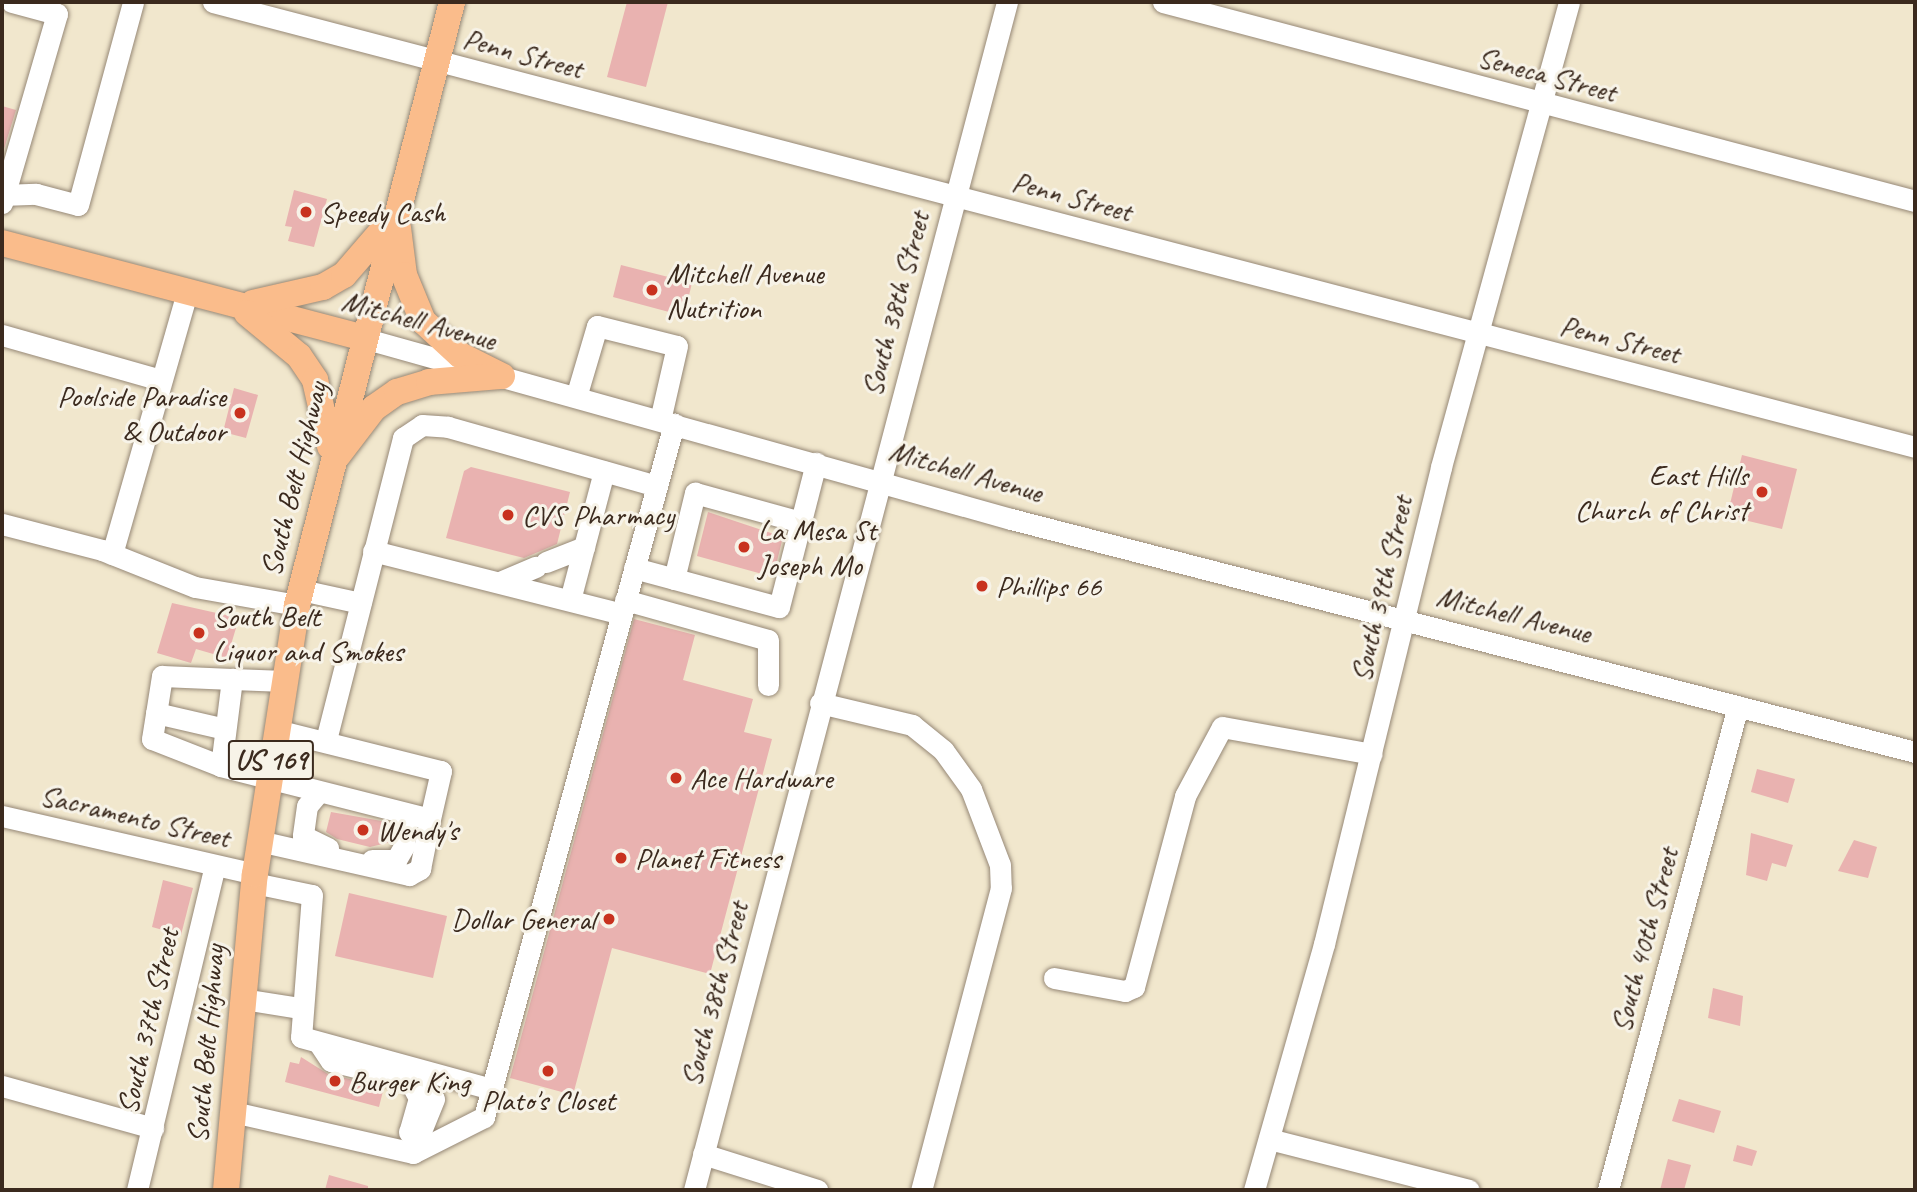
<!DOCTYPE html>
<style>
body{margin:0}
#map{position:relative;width:1917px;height:1192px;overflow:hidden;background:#f1e7cd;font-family:Caveat,sans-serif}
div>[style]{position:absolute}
.building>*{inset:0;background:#e9b2b0}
.roads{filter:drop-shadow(0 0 2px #968876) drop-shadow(0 0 2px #968876)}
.minor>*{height:21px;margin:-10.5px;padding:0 10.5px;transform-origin:10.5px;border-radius:10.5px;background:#fff}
.major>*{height:26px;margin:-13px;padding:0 13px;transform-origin:13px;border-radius:13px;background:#fabc8b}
.dots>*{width:19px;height:19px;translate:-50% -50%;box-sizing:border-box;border:4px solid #f7f3e8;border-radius:50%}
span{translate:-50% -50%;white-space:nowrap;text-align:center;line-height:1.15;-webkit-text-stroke:6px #f7f3e8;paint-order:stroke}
.shield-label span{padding:2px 5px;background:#f7f3e8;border:2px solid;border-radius:5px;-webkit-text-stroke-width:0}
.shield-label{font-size:28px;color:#3b2a1e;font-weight:700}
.street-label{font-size:30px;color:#3b2a1e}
.poi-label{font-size:30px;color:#3b2a1e}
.left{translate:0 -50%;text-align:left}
.right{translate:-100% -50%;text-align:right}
.frame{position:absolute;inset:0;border:4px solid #3b2a1e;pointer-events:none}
</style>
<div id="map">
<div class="building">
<i style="clip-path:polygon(627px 2px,668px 2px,646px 87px,607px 77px)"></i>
<i style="clip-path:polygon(2px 106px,16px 110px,4px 149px,2px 148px)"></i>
<i style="clip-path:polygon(294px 190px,327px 199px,314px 247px,288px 241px,292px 227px,285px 226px)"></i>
<i style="clip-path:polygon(621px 265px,692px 283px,684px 316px,613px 297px)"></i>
<i style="clip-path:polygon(234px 388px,258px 395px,246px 438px,223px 432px)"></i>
<i style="clip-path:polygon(1742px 455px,1797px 469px,1782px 529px,1727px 516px)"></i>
<i style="clip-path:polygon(471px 467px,570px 492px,557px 544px,524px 558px,446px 538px,464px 471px)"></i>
<i style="clip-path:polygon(708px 512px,783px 537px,773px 577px,697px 556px)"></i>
<i style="clip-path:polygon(172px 603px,239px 618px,227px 658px,196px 649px,191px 663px,157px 653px)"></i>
<i style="clip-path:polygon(634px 619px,695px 635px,683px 680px,753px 699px,744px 732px,772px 739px,710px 974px,612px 948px,573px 1095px,510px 1078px)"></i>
<i style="clip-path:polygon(1757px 769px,1795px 779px,1788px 803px,1751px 792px)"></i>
<i style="clip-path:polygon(331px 812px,393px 823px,391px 842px,370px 847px,337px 839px,326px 832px)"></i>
<i style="clip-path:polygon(1751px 833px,1793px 845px,1786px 867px,1772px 863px,1767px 881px,1746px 875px)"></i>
<i style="clip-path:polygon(1854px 840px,1877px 847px,1868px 878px,1838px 871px)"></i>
<i style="clip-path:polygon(163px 880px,193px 888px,181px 935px,152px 927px)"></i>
<i style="clip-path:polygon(349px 893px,447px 916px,433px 978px,335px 956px)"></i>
<i style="clip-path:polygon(1713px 988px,1743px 996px,1740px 1026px,1708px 1018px)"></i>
<i style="clip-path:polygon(301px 1057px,328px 1074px,384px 1087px,379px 1107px,285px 1082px,290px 1062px,299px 1064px)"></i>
<i style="clip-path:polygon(1679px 1099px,1721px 1111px,1714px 1133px,1672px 1121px)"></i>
<i style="clip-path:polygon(1737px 1145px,1757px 1151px,1752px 1166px,1733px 1161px)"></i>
<i style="clip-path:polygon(1668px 1159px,1691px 1165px,1684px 1190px,1660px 1190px)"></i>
<i style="clip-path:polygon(329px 1175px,368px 1186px,368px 1190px,325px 1190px)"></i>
</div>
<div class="roads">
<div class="minor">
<i style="left:213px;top:2px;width:1759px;rotate:14.65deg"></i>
<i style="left:1163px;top:2px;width:778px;rotate:14.82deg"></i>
<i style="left:2px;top:195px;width:34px;rotate:-2deg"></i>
<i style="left:36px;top:194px;width:43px;rotate:14.7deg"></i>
<i style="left:78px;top:205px;width:210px;rotate:-74.8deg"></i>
<i style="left:2px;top:203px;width:197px;rotate:-73.8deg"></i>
<i style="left:57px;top:14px;width:47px;rotate:-165.1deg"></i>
<i style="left:2px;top:335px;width:165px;rotate:15.8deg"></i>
<i style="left:363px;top:338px;width:673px;rotate:15.61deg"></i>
<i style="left:1011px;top:519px;width:934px;rotate:14.45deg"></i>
<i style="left:576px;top:397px;width:74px;rotate:-73.5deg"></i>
<i style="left:597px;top:326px;width:82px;rotate:14deg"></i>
<i style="left:677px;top:346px;width:76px;rotate:102.9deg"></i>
<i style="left:2px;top:524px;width:103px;rotate:14.6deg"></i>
<i style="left:102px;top:550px;width:100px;rotate:21.7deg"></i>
<i style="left:195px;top:587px;width:104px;rotate:10deg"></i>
<i style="left:373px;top:551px;width:257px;rotate:14.2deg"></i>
<i style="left:112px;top:554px;width:273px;rotate:-74deg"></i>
<i style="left:546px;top:562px;width:41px;rotate:-21.5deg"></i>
<i style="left:634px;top:568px;width:150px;rotate:15.1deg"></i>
<i style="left:779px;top:607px;width:149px;rotate:-75.6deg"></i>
<i style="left:674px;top:579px;width:89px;rotate:-76.3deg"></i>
<i style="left:695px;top:493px;width:110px;rotate:15.3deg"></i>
<i style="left:500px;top:582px;width:39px;rotate:-23deg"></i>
<i style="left:301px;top:590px;width:61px;rotate:12.2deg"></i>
<i style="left:570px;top:600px;width:133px;rotate:-75.2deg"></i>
<i style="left:625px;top:600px;width:148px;rotate:15.6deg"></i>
<i style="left:768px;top:640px;width:45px;rotate:90deg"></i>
<i style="left:820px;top:703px;width:95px;rotate:13.4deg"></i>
<i style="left:912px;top:725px;width:40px;rotate:39deg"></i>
<i style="left:943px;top:750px;width:48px;rotate:54.3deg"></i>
<i style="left:971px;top:789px;width:81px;rotate:69.1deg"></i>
<i style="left:1000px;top:865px;width:23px;rotate:88deg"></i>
<i style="left:1001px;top:888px;width:312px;rotate:104.8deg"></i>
<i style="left:156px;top:713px;width:71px;rotate:13.1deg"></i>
<i style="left:276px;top:730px;width:170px;rotate:14deg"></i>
<i style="left:441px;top:771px;width:49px;rotate:102.9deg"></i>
<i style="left:326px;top:740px;width:312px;rotate:-75.7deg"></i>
<i style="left:403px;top:438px;width:23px;rotate:-34deg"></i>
<i style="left:422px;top:425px;width:26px;rotate:4deg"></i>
<i style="left:448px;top:427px;width:217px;rotate:15.8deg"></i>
<i style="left:221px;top:766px;width:74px;rotate:-158.6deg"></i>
<i style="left:152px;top:739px;width:64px;rotate:-81deg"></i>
<i style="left:162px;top:676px;width:70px;rotate:2.5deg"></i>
<i style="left:318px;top:793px;width:17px;rotate:130deg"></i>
<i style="left:307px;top:806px;width:30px;rotate:98deg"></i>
<i style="left:303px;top:836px;width:28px;rotate:26deg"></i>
<i style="left:2px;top:816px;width:260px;rotate:12.9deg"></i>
<i style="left:259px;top:841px;width:154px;rotate:12.8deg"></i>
<i style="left:409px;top:875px;width:13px;rotate:-29deg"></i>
<i style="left:420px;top:869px;width:51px;rotate:-78.7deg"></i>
<i style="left:430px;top:819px;width:216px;rotate:-165.8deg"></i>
<i style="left:221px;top:766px;width:88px;rotate:-82.8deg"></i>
<i style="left:232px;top:679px;width:53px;rotate:2.2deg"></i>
<i style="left:372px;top:860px;width:24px"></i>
<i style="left:396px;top:860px;width:16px;rotate:-60deg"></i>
<i style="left:404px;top:846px;width:32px;rotate:-85deg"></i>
<i style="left:254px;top:883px;width:59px;rotate:11.7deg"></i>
<i style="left:312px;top:895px;width:142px;rotate:94.4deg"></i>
<i style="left:301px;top:1037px;width:197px;rotate:15.3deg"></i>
<i style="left:1054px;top:978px;width:72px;rotate:10.4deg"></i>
<i style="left:1125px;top:991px;width:10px;rotate:-24deg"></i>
<i style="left:1134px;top:987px;width:198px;rotate:-75deg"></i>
<i style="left:1185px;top:796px;width:78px;rotate:-61.8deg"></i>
<i style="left:1222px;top:727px;width:152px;rotate:10.2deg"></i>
<i style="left:243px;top:999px;width:58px;rotate:9deg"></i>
<i style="left:318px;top:1042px;width:23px;rotate:56deg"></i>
<i style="left:331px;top:1061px;width:80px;rotate:13.7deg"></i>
<i style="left:409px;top:1080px;width:31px;rotate:37deg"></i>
<i style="left:434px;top:1099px;width:56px;rotate:112deg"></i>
<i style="left:409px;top:1080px;width:21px;rotate:61deg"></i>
<i style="left:419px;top:1098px;width:35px;rotate:106deg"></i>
<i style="left:409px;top:1132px;width:11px;rotate:49deg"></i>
<i style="left:2px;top:1086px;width:157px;rotate:15.5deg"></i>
<i style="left:233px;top:1112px;width:185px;rotate:12.8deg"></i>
<i style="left:413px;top:1153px;width:80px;rotate:-26.9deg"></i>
<i style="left:484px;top:1117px;width:719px;rotate:-74.67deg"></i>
<i style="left:1269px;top:1139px;width:206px;rotate:14.3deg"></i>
<i style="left:703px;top:1154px;width:120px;rotate:17.5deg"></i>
<i style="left:137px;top:1190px;width:333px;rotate:-76.5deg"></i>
<i style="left:694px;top:1190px;width:1229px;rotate:-75.24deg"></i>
<i style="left:1254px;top:1190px;width:256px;rotate:-74.1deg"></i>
<i style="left:1324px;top:944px;width:491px;rotate:-76.2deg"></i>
<i style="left:1441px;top:467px;width:482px;rotate:-74.6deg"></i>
<i style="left:1608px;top:1190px;width:501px;rotate:-74.97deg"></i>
</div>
<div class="major">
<i style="left:398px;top:228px;width:47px;rotate:82.7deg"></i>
<i style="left:404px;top:275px;width:50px;rotate:67.6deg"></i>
<i style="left:423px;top:321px;width:50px;rotate:42.6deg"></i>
<i style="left:460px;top:355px;width:47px;rotate:26.6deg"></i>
<i style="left:2px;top:243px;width:373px;rotate:14.7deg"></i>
<i style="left:253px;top:303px;width:72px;rotate:-12.9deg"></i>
<i style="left:323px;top:287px;width:24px;rotate:-30deg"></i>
<i style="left:344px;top:275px;width:67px;rotate:-49.2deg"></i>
<i style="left:247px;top:313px;width:67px;rotate:39.6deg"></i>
<i style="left:299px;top:356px;width:29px;rotate:56deg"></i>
<i style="left:315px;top:380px;width:68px;rotate:77.2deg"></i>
<i style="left:338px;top:455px;width:59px;rotate:-52.5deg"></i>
<i style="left:374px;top:408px;width:28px;rotate:-35deg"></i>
<i style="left:397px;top:392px;width:34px;rotate:-17deg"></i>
<i style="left:429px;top:382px;width:71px;rotate:-4.8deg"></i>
<i style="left:226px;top:1190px;width:317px;rotate:-84.8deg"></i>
<i style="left:255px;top:874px;width:272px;rotate:-81.1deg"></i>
<i style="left:297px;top:605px;width:623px;rotate:-75.58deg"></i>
</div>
</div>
<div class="dots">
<i style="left:306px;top:212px;background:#c8321e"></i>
<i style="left:652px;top:290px;background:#c8321e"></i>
<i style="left:240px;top:413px;background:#c8321e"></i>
<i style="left:1762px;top:492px;background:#c8321e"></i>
<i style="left:508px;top:515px;background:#c8321e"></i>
<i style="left:744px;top:547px;background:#c8321e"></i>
<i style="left:982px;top:586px;background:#c8321e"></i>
<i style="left:199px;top:633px;background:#c8321e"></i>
<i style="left:676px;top:778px;background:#c8321e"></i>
<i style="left:363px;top:830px;background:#c8321e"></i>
<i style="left:621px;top:858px;background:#c8321e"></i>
<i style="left:609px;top:919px;background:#c8321e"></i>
<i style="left:548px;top:1071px;background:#c8321e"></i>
<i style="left:335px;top:1081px;background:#c8321e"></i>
</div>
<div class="shield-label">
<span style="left:271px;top:760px">US 169</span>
</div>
<div class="street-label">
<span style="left:523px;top:53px;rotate:15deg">Penn Street</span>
<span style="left:1547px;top:74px;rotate:15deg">Seneca Street</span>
<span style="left:1072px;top:196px;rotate:15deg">Penn Street</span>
<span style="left:895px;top:304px;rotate:-75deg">South 38th Street</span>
<span style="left:419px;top:320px;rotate:15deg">Mitchell Avenue</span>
<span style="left:1620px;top:339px;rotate:14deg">Penn Street</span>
<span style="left:966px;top:471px;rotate:16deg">Mitchell Avenue</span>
<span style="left:294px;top:479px;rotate:-76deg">South Belt Highway</span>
<span style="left:1381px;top:589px;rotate:-77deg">South 39th Street</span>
<span style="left:1514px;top:614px;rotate:14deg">Mitchell Avenue</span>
<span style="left:135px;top:816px;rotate:13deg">Sacramento Street</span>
<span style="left:1644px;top:940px;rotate:-75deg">South 40th Street</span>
<span style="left:714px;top:994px;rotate:-75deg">South 38th Street</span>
<span style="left:148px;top:1021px;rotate:-77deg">South 37th Street</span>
<span style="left:206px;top:1044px;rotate:-85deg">South Belt Highway</span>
</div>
<div class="poi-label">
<span class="left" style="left:320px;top:212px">Speedy Cash</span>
<span class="left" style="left:666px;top:290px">Mitchell Avenue<br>Nutrition</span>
<span class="right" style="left:226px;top:413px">Poolside Paradise<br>&amp; Outdoor</span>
<span class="right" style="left:1748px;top:492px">East Hills<br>Church of Christ</span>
<span class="left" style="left:522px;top:515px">CVS Pharmacy</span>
<span class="left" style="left:758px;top:547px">La Mesa St<br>Joseph Mo</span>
<span class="left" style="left:996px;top:586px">Phillips 66</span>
<span class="left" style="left:213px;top:633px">South Belt<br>Liquor and Smokes</span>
<span class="left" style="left:690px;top:778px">Ace Hardware</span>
<span class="left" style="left:377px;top:830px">Wendy's</span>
<span class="left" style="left:635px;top:858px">Planet Fitness</span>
<span class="right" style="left:595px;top:919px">Dollar General</span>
<span class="left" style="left:349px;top:1081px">Burger King</span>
<span style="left:548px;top:1100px">Plato's Closet</span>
</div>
<div class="frame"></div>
</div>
